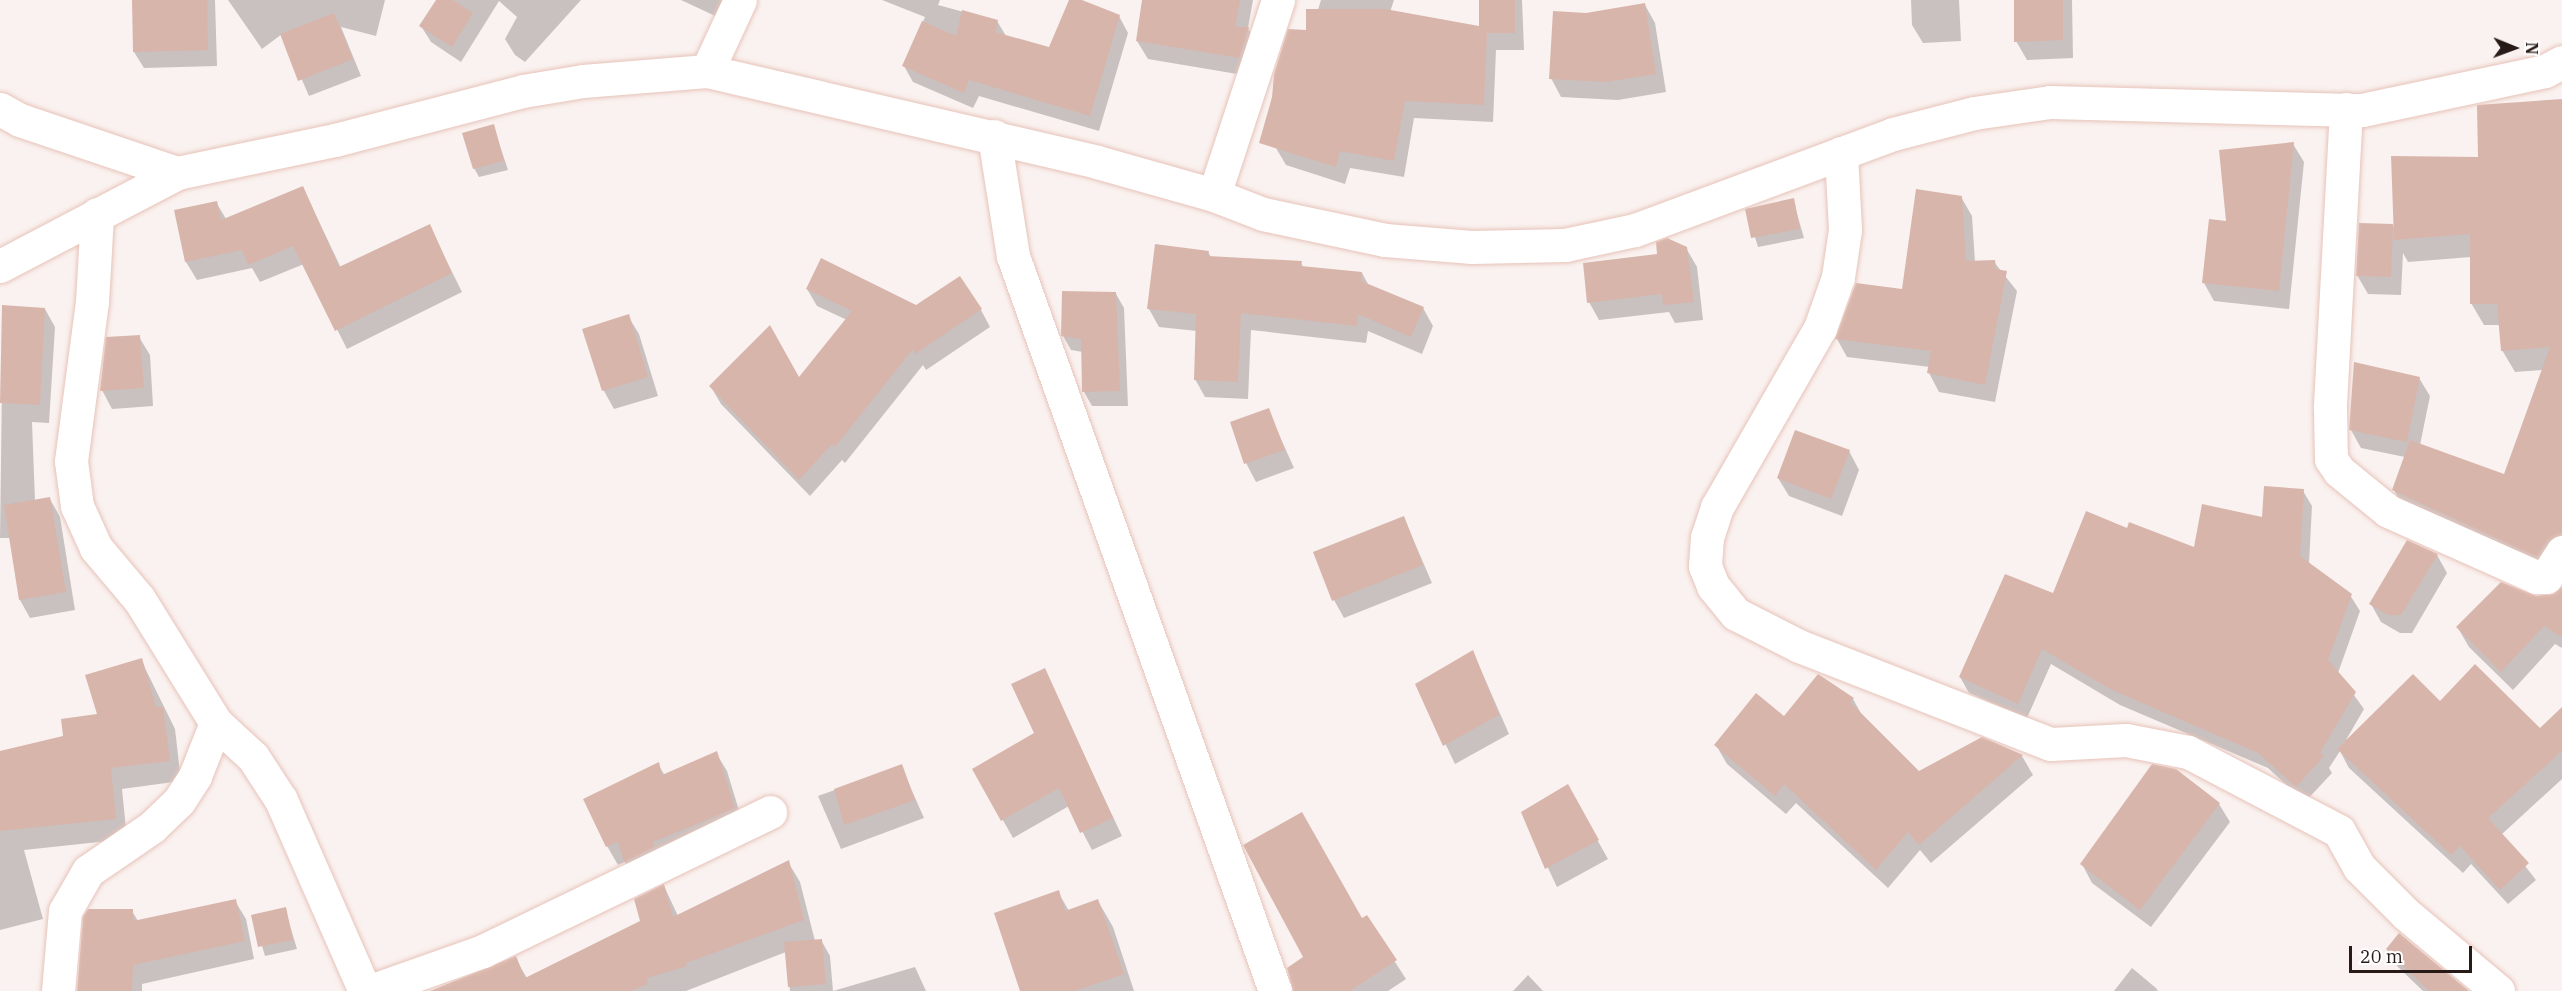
<!DOCTYPE html>
<style>
body{margin:0}
#map{position:relative;width:2562px;height:991px;overflow:hidden;background:#faf2f0;font-family:"IBM Plex Serif",serif}
div>[style]{position:absolute}
.shadow>*{inset:0;background:#0003}
.building>*{inset:0;background:#d8b5ab}
.roads{filter:drop-shadow(0 0 2px #e7c3b9) drop-shadow(0 0 2px #e7c3b9)}
.minor>*{height:33px;margin:-16.5px;padding:0 16.5px;transform-origin:16.5px;border-radius:16.5px;background:#fff}
span{translate:-50% -50%;white-space:nowrap;text-align:center;line-height:1.15;-webkit-text-stroke:4.5px #fff;paint-order:stroke}
.north{position:absolute;left:2484px;top:18px;width:60px;height:60px;-webkit-text-stroke:4px #fff;paint-order:stroke;rotate:91deg;font-size:16px;font-weight:700;line-height:24px;text-align:center;color:#281b17}
.north::after{content:'';display:block;margin:auto;width:21px;height:27px;background:#281b17;clip-path:polygon(50% 0,100% 100%,50% 72%,0 100%)}
.scale{position:absolute;left:2349px;top:946px;width:123px;height:27px;box-sizing:border-box;border:3px solid #281b17;border-top:0;padding-left:8px;font-size:18px;line-height:21px;white-space:nowrap;color:#281b17;-webkit-text-stroke:4px #fff;paint-order:stroke}
</style>
<div id="map">
<div class="shadow">
<i style="clip-path:polygon(133px 0,215px 0,217px 66px,144px 68px,134px 52px)"></i>
<i style="clip-path:polygon(228px 0,385px 0,376px 36px,341px 27px,361px 76px,309px 96px,282px 34px,262px 49px)"></i>
<i style="clip-path:polygon(437px 0,581px 0,525px 62px,515px 55px,505px 39px,517px 17px,499px 1px,461px 62px,431px 42px,421px 26px)"></i>
<i style="clip-path:polygon(681px 0,737px 0,726px 21px)"></i>
<i style="clip-path:polygon(882px 0,940px 0,938px 5px,997px 21px,1006px 36px,1050px 49px,1071px 0,1119px 16px,1128px 33px,1099px 131px,979px 96px,973px 108px,913px 82px,904px 66px,925px 17px)"></i>
<i style="clip-path:polygon(1144px 0,1253px 0,1248px 28px,1259px 47px,1249px 76px,1148px 59px,1137px 41px)"></i>
<i style="clip-path:polygon(1321px 0,1394px 0,1390px 12px,1481px 28px,1480px 0,1522px 0,1524px 50px,1496px 50px,1493px 122px,1414px 118px,1404px 177px,1350px 168px,1345px 184px,1286px 165px,1276px 148px)"></i>
<i style="clip-path:polygon(1911px 0,1959px 0,1961px 41px,1923px 43px,1912px 25px)"></i>
<i style="clip-path:polygon(2015px 0,2072px 0,2073px 58px,2027px 60px,2016px 41px)"></i>
<i style="clip-path:polygon(1645px 5px,1655px 23px,1666px 92px,1618px 100px,1561px 97px,1551px 78px,1586px 14px)"></i>
<i style="clip-path:polygon(2562px 102px,2562px 542px,2550px 575px,2406px 512px,2394px 490px,2405px 457px,2361px 448px,2351px 430px,2419px 378px,2430px 396px,2420px 445px,2505px 476px,2543px 370px,2515px 372px,2502px 350px,2501px 325px,2484px 325px,2471px 303px,2471px 257px,2408px 262px,2403px 253px,2401px 295px,2368px 294px,2357px 275px,2360px 224px,2395px 226px,2480px 158px)"></i>
<i style="clip-path:polygon(493px 125px,508px 170px,479px 177px,474px 168px)"></i>
<i style="clip-path:polygon(2293px 144px,2304px 162px,2289px 309px,2214px 301px,2204px 283px,2228px 223px)"></i>
<i style="clip-path:polygon(303px 188px,341px 268px,429px 226px,462px 292px,347px 349px,304px 264px,260px 282px,252px 268px,197px 280px,186px 262px,176px 211px,216px 202px,226px 219px)"></i>
<i style="clip-path:polygon(1961px 197px,1972px 216px,1975px 262px,1994px 262px,2017px 291px,1995px 402px,1939px 392px,1929px 373px,1930px 367px,1847px 357px,1837px 339px,1904px 291px)"></i>
<i style="clip-path:polygon(1793px 200px,1804px 238px,1758px 247px,1747px 210px)"></i>
<i style="clip-path:polygon(1686px 248px,1697px 267px,1703px 320px,1675px 323px,1669px 312px,1599px 320px,1589px 302px,1659px 255px)"></i>
<i style="clip-path:polygon(1208px 252px,1211px 257px,1301px 263px,1303px 267px,1362px 273px,1369px 286px,1423px 308px,1433px 326px,1422px 354px,1368px 331px,1366px 343px,1251px 330px,1248px 399px,1205px 397px,1195px 379px,1197px 331px,1159px 327px,1149px 309px)"></i>
<i style="clip-path:polygon(807px 289px,916px 307px,981px 310px,990px 327px,926px 370px,923px 365px,845px 463px,842px 460px,810px 496px,721px 404px,711px 387px,799px 380px,847px 320px,817px 306px)"></i>
<i style="clip-path:polygon(1116px 294px,1124px 308px,1128px 406px,1092px 406px,1084px 392px,1083px 352px,1071px 350px,1063px 336px)"></i>
<i style="clip-path:polygon(3px 307px,45px 309px,55px 327px,49px 423px,32px 422px,35px 501px,50px 499px,60px 517px,75px 610px,30px 618px,20px 600px,11px 538px,0 538px)"></i>
<i style="clip-path:polygon(628px 316px,639px 334px,658px 396px,614px 409px,604px 391px,584px 330px)"></i>
<i style="clip-path:polygon(139px 337px,150px 355px,153px 406px,112px 409px,102px 390px)"></i>
<i style="clip-path:polygon(1268px 410px,1294px 468px,1256px 482px,1246px 463px)"></i>
<i style="clip-path:polygon(1849px 451px,1859px 470px,1842px 516px,1789px 496px,1778px 478px)"></i>
<i style="clip-path:polygon(2303px 491px,2312px 506px,2309px 564px,2350px 595px,2360px 611px,2338px 673px,2364px 709px,2346px 740px,2440px 704px,2540px 730px,2562px 709px,2562px 779px,2501px 835px,2536px 880px,2508px 904px,2471px 864px,2463px 873px,2349px 768px,2340px 751px,2329px 768px,2332px 773px,2305px 802px,2268px 768px,2120px 705px,2051px 664px,2027px 718px,1969px 693px,1960px 677px,2127px 530px,2195px 549px,2263px 519px)"></i>
<i style="clip-path:polygon(1404px 518px,1432px 583px,1344px 618px,1334px 600px)"></i>
<i style="clip-path:polygon(2437px 555px,2447px 573px,2412px 633px,2400px 633px,2381px 622px,2371px 604px)"></i>
<i style="clip-path:polygon(2528px 596px,2551px 596px,2562px 602px,2562px 648px,2555px 644px,2513px 690px,2469px 647px,2458px 628px)"></i>
<i style="clip-path:polygon(1473px 652px,1509px 734px,1455px 764px,1417px 685px)"></i>
<i style="clip-path:polygon(141px 660px,175px 729px,181px 781px,122px 789px,127px 839px,24px 850px,43px 919px,0 930px,0 754px,64px 737px,99px 716px)"></i>
<i style="clip-path:polygon(1044px 670px,1122px 836px,1092px 850px,1069px 806px,1013px 838px,974px 769px,1036px 733px)"></i>
<i style="clip-path:polygon(1853px 699px,1863px 717px,1919px 773px,2022px 756px,2033px 775px,1931px 863px,1920px 850px,1888px 888px,1796px 803px,1786px 814px,1727px 764px,1716px 745px)"></i>
<i style="clip-path:polygon(716px 753px,727px 771px,744px 827px,636px 880px,625px 862px,618px 865px,607px 846px,658px 764px,665px 776px)"></i>
<i style="clip-path:polygon(901px 766px,924px 818px,841px 849px,818px 796px)"></i>
<i style="clip-path:polygon(1567px 786px,1608px 859px,1557px 887px,1522px 813px)"></i>
<i style="clip-path:polygon(2219px 804px,2230px 822px,2151px 927px,2092px 883px,2082px 864px)"></i>
<i style="clip-path:polygon(788px 862px,800px 882px,815px 941px,821px 940px,830px 956px,833px 991px,915px 967px,926px 991px,790px 991px,786px 952px,686px 991px,434px 991px,515px 958px,527px 978px,642px 922px,664px 886px,678px 916px)"></i>
<i style="clip-path:polygon(1058px 892px,1069px 911px,1098px 901px,1113px 927px,1134px 991px,1022px 991px)"></i>
<i style="clip-path:polygon(235px 901px,246px 919px,254px 959px,142px 984px,142px 991px,79px 991px,132px 911px,138px 921px)"></i>
<i style="clip-path:polygon(285px 909px,297px 949px,265px 956px,253px 916px)"></i>
<i style="clip-path:polygon(1366px 917px,1406px 979px,1388px 991px,1294px 991px,1305px 957px)"></i>
<i style="clip-path:polygon(2387px 949px,2468px 991px,2423px 991px,2398px 967px)"></i>
<i style="clip-path:polygon(2132px 968px,2156px 988px,2158px 991px,2114px 991px)"></i>
<i style="clip-path:polygon(1528px 975px,1543px 991px,1513px 991px)"></i>
</div>
<div class="building">
<i style="clip-path:polygon(132px 0,207px 0,208px 50px,133px 52px)"></i>
<i style="clip-path:polygon(436px 0,453px 0,473px 13px,452px 47px,419px 26px)"></i>
<i style="clip-path:polygon(1069px 0,1082px 0,1120px 15px,1090px 116px,969px 80px,964px 93px,902px 66px,922px 21px,956px 36px,962px 10px,998px 20px,995px 32px,1049px 47px)"></i>
<i style="clip-path:polygon(1142px 0,1240px 0,1235px 27px,1249px 27px,1239px 58px,1136px 41px)"></i>
<i style="clip-path:polygon(1479px 0,1515px 0,1515px 33px,1487px 33px,1484px 105px,1405px 101px,1394px 161px,1340px 151px,1336px 167px,1259px 143px,1272px 97px,1274px 74px,1288px 29px,1306px 30px,1306px 9px,1385px 9px,1479px 26px)"></i>
<i style="clip-path:polygon(2014px 0,2063px 0,2063px 40px,2014px 42px)"></i>
<i style="clip-path:polygon(1645px 3px,1656px 74px,1606px 82px,1549px 79px,1553px 11px,1586px 13px)"></i>
<i style="clip-path:polygon(334px 13px,353px 59px,298px 81px,280px 34px)"></i>
<i style="clip-path:polygon(2562px 99px,2562px 533px,2547px 541px,2537px 557px,2392px 490px,2410px 440px,2504px 474px,2550px 347px,2501px 351px,2497px 304px,2470px 304px,2470px 234px,2394px 240px,2391px 156px,2478px 157px,2477px 105px)"></i>
<i style="clip-path:polygon(494px 124px,504px 161px,473px 169px,462px 133px)"></i>
<i style="clip-path:polygon(2294px 142px,2279px 291px,2202px 283px,2209px 219px,2226px 221px,2219px 150px)"></i>
<i style="clip-path:polygon(303px 186px,339px 267px,430px 224px,452px 273px,335px 331px,293px 246px,248px 265px,242px 250px,185px 262px,174px 210px,217px 201px,221px 220px)"></i>
<i style="clip-path:polygon(1916px 189px,1962px 196px,1966px 261px,1995px 260px,1996px 269px,2007px 271px,1985px 385px,1927px 373px,1931px 351px,1835px 339px,1856px 283px,1902px 289px)"></i>
<i style="clip-path:polygon(1794px 198px,1800px 229px,1751px 238px,1745px 209px)"></i>
<i style="clip-path:polygon(2359px 223px,2393px 224px,2391px 277px,2356px 276px)"></i>
<i style="clip-path:polygon(1667px 238px,1687px 247px,1694px 302px,1663px 305px,1662px 294px,1587px 303px,1583px 263px,1657px 254px,1656px 242px)"></i>
<i style="clip-path:polygon(1155px 244px,1209px 251px,1208px 256px,1302px 261px,1301px 266px,1362px 272px,1361px 281px,1424px 307px,1411px 337px,1358px 314px,1357px 326px,1241px 313px,1238px 382px,1194px 380px,1196px 314px,1147px 309px)"></i>
<i style="clip-path:polygon(821px 258px,916px 305px,960px 276px,982px 309px,915px 354px,913px 349px,835px 447px,832px 444px,799px 480px,709px 386px,770px 325px,799px 377px,852px 311px,806px 289px)"></i>
<i style="clip-path:polygon(1062px 291px,1116px 292px,1120px 391px,1082px 392px,1081px 339px,1061px 336px)"></i>
<i style="clip-path:polygon(2px 305px,45px 308px,40px 405px,0 403px)"></i>
<i style="clip-path:polygon(629px 314px,648px 377px,602px 391px,582px 329px)"></i>
<i style="clip-path:polygon(140px 335px,144px 388px,100px 391px,106px 337px)"></i>
<i style="clip-path:polygon(2354px 362px,2420px 377px,2407px 442px,2349px 430px)"></i>
<i style="clip-path:polygon(1269px 408px,1285px 450px,1244px 464px,1230px 422px)"></i>
<i style="clip-path:polygon(1795px 430px,1850px 450px,1831px 499px,1777px 478px)"></i>
<i style="clip-path:polygon(2264px 486px,2304px 489px,2300px 556px,2352px 594px,2328px 660px,2356px 692px,2320px 753px,2324px 756px,2296px 787px,2258px 753px,2110px 689px,2042px 649px,2018px 704px,1959px 677px,2005px 574px,2053px 593px,2086px 511px,2127px 528px,2129px 522px,2194px 547px,2202px 504px,2262px 517px)"></i>
<i style="clip-path:polygon(50px 497px,66px 592px,19px 600px,4px 505px)"></i>
<i style="clip-path:polygon(1404px 516px,1423px 565px,1332px 601px,1313px 552px)"></i>
<i style="clip-path:polygon(2407px 540px,2438px 554px,2401px 615px,2388px 615px,2369px 604px)"></i>
<i style="clip-path:polygon(2501px 582px,2536px 596px,2554px 594px,2562px 587px,2562px 637px,2544px 626px,2501px 672px,2456px 627px)"></i>
<i style="clip-path:polygon(1473px 650px,1499px 715px,1443px 746px,1415px 684px)"></i>
<i style="clip-path:polygon(142px 658px,156px 707px,163px 707px,170px 761px,111px 768px,116px 819px,0 831px,0 751px,63px 736px,61px 719px,97px 714px,85px 675px)"></i>
<i style="clip-path:polygon(2475px 664px,2540px 728px,2562px 707px,2562px 751px,2488px 818px,2529px 863px,2500px 890px,2460px 846px,2451px 855px,2337px 749px,2413px 674px,2440px 701px)"></i>
<i style="clip-path:polygon(1045px 668px,1113px 818px,1080px 833px,1059px 788px,1001px 821px,972px 769px,1034px 733px,1011px 684px)"></i>
<i style="clip-path:polygon(1818px 674px,1854px 698px,1850px 702px,1919px 771px,1982px 737px,2023px 755px,1919px 845px,1908px 832px,1876px 870px,1784px 784px,1775px 796px,1714px 745px,1756px 693px,1784px 716px)"></i>
<i style="clip-path:polygon(717px 751px,735px 808px,653px 842px,654px 847px,624px 862px,618px 842px,606px 847px,583px 799px,659px 762px,662px 775px)"></i>
<i style="clip-path:polygon(902px 764px,915px 800px,844px 825px,834px 789px)"></i>
<i style="clip-path:polygon(2152px 764px,2176px 769px,2220px 803px,2140px 910px,2080px 864px)"></i>
<i style="clip-path:polygon(1568px 784px,1599px 840px,1545px 869px,1521px 812px)"></i>
<i style="clip-path:polygon(1302px 812px,1362px 918px,1367px 915px,1397px 960px,1350px 991px,1293px 991px,1287px 968px,1303px 957px,1243px 845px)"></i>
<i style="clip-path:polygon(789px 860px,804px 920px,686px 963px,687px 966px,647px 978px,648px 984px,630px 991px,430px 991px,516px 956px,525px 978px,640px 921px,634px 899px,664px 884px,673px 917px)"></i>
<i style="clip-path:polygon(1059px 890px,1065px 911px,1098px 899px,1124px 974px,1075px 991px,1020px 991px,994px 913px)"></i>
<i style="clip-path:polygon(236px 899px,245px 941px,133px 965px,132px 991px,77px 991px,83px 917px,88px 909px,133px 909px,133px 921px)"></i>
<i style="clip-path:polygon(286px 907px,293px 940px,258px 947px,251px 915px)"></i>
<i style="clip-path:polygon(2399px 933px,2469px 991px,2429px 991px,2386px 949px)"></i>
<i style="clip-path:polygon(822px 939px,826px 984px,788px 987px,784px 942px)"></i>
</div>
<div class="roads">
<div class="minor">
<i style="left:707px;top:71px;width:78px;rotate:-65.1deg"></i>
<i style="left:0;top:109px;width:23px;rotate:29deg"></i>
<i style="left:20px;top:120px;width:166px;rotate:18.7deg"></i>
<i style="left:2346px;top:109px;width:300px;rotate:93.1deg"></i>
<i style="left:2330px;top:409px;width:50px;rotate:88.9deg"></i>
<i style="left:2331px;top:459px;width:14px;rotate:56deg"></i>
<i style="left:2339px;top:471px;width:63px;rotate:39.2deg"></i>
<i style="left:2388px;top:511px;width:162px;rotate:24deg"></i>
<i style="left:2536px;top:577px;width:10px"></i>
<i style="left:2546px;top:577px;width:30px;rotate:-57deg"></i>
<i style="left:994px;top:136px;width:121px;rotate:81deg"></i>
<i style="left:1013px;top:256px;width:780px;rotate:70.38deg"></i>
<i style="left:1841px;top:153px;width:77px;rotate:87deg"></i>
<i style="left:1845px;top:230px;width:48px;rotate:98.5deg"></i>
<i style="left:1838px;top:277px;width:54px;rotate:109.4deg"></i>
<i style="left:1820px;top:328px;width:207px;rotate:119.9deg"></i>
<i style="left:1717px;top:507px;width:32px;rotate:108deg"></i>
<i style="left:1707px;top:537px;width:29px;rotate:94deg"></i>
<i style="left:1705px;top:566px;width:22px;rotate:68deg"></i>
<i style="left:1713px;top:586px;width:36px;rotate:51deg"></i>
<i style="left:1736px;top:614px;width:71px;rotate:26.9deg"></i>
<i style="left:1799px;top:646px;width:270px;rotate:21.3deg"></i>
<i style="left:2051px;top:744px;width:75px;rotate:-3.1deg"></i>
<i style="left:2126px;top:740px;width:63px;rotate:11deg"></i>
<i style="left:2188px;top:752px;width:170px;rotate:27.6deg"></i>
<i style="left:2339px;top:831px;width:41px;rotate:60.9deg"></i>
<i style="left:2359px;top:867px;width:66px;rotate:45deg"></i>
<i style="left:2406px;top:914px;width:120px;rotate:39.9deg"></i>
<i style="left:1214px;top:195px;width:205px;rotate:-71.8deg"></i>
<i style="left:0;top:266px;width:200px;rotate:-27.7deg"></i>
<i style="left:177px;top:173px;width:161px;rotate:-11.8deg"></i>
<i style="left:335px;top:140px;width:194px;rotate:-14.6deg"></i>
<i style="left:523px;top:91px;width:61px;rotate:-9.5deg"></i>
<i style="left:583px;top:81px;width:124px;rotate:-4.6deg"></i>
<i style="left:707px;top:71px;width:400px;rotate:13.1deg"></i>
<i style="left:1097px;top:162px;width:122px;rotate:15.8deg"></i>
<i style="left:1214px;top:195px;width:53px;rotate:21.2deg"></i>
<i style="left:1263px;top:214px;width:125px;rotate:12deg"></i>
<i style="left:1385px;top:240px;width:87px;rotate:4.6deg"></i>
<i style="left:1472px;top:247px;width:93px;rotate:-1.2deg"></i>
<i style="left:1565px;top:245px;width:72px;rotate:-12.1deg"></i>
<i style="left:1635px;top:230px;width:275px;rotate:-20.4deg"></i>
<i style="left:1893px;top:134px;width:84px;rotate:-14.5deg"></i>
<i style="left:1974px;top:113px;width:77px;rotate:-8.2deg"></i>
<i style="left:2050px;top:102px;width:312px;rotate:1.5deg"></i>
<i style="left:2362px;top:110px;width:187px;rotate:-12deg"></i>
<i style="left:2545px;top:71px;width:19px;rotate:-28deg"></i>
<i style="left:216px;top:723px;width:50px;rotate:42.6deg"></i>
<i style="left:253px;top:757px;width:51px;rotate:56.9deg"></i>
<i style="left:281px;top:800px;width:209px;rotate:66.3deg"></i>
<i style="left:58px;top:991px;width:80px;rotate:-85deg"></i>
<i style="left:65px;top:911px;width:46px;rotate:-60.1deg"></i>
<i style="left:88px;top:871px;width:78px;rotate:-34.5deg"></i>
<i style="left:152px;top:827px;width:37px;rotate:-44deg"></i>
<i style="left:179px;top:801px;width:30px;rotate:-57deg"></i>
<i style="left:195px;top:776px;width:57px;rotate:-68.4deg"></i>
<i style="left:216px;top:723px;width:146px;rotate:-121.8deg"></i>
<i style="left:139px;top:599px;width:67px;rotate:-130.1deg"></i>
<i style="left:96px;top:548px;width:46px;rotate:-114.3deg"></i>
<i style="left:77px;top:506px;width:45px;rotate:-97.6deg"></i>
<i style="left:71px;top:461px;width:160px;rotate:-82.5deg"></i>
<i style="left:92px;top:302px;width:88px;rotate:-86.7deg"></i>
<i style="left:370px;top:991px;width:120px;rotate:-19.5deg"></i>
<i style="left:483px;top:951px;width:319px;rotate:-25.8deg"></i>
</div>
</div>
<div class="north">N</div>
<div class="scale">20 m</div>
</div>
